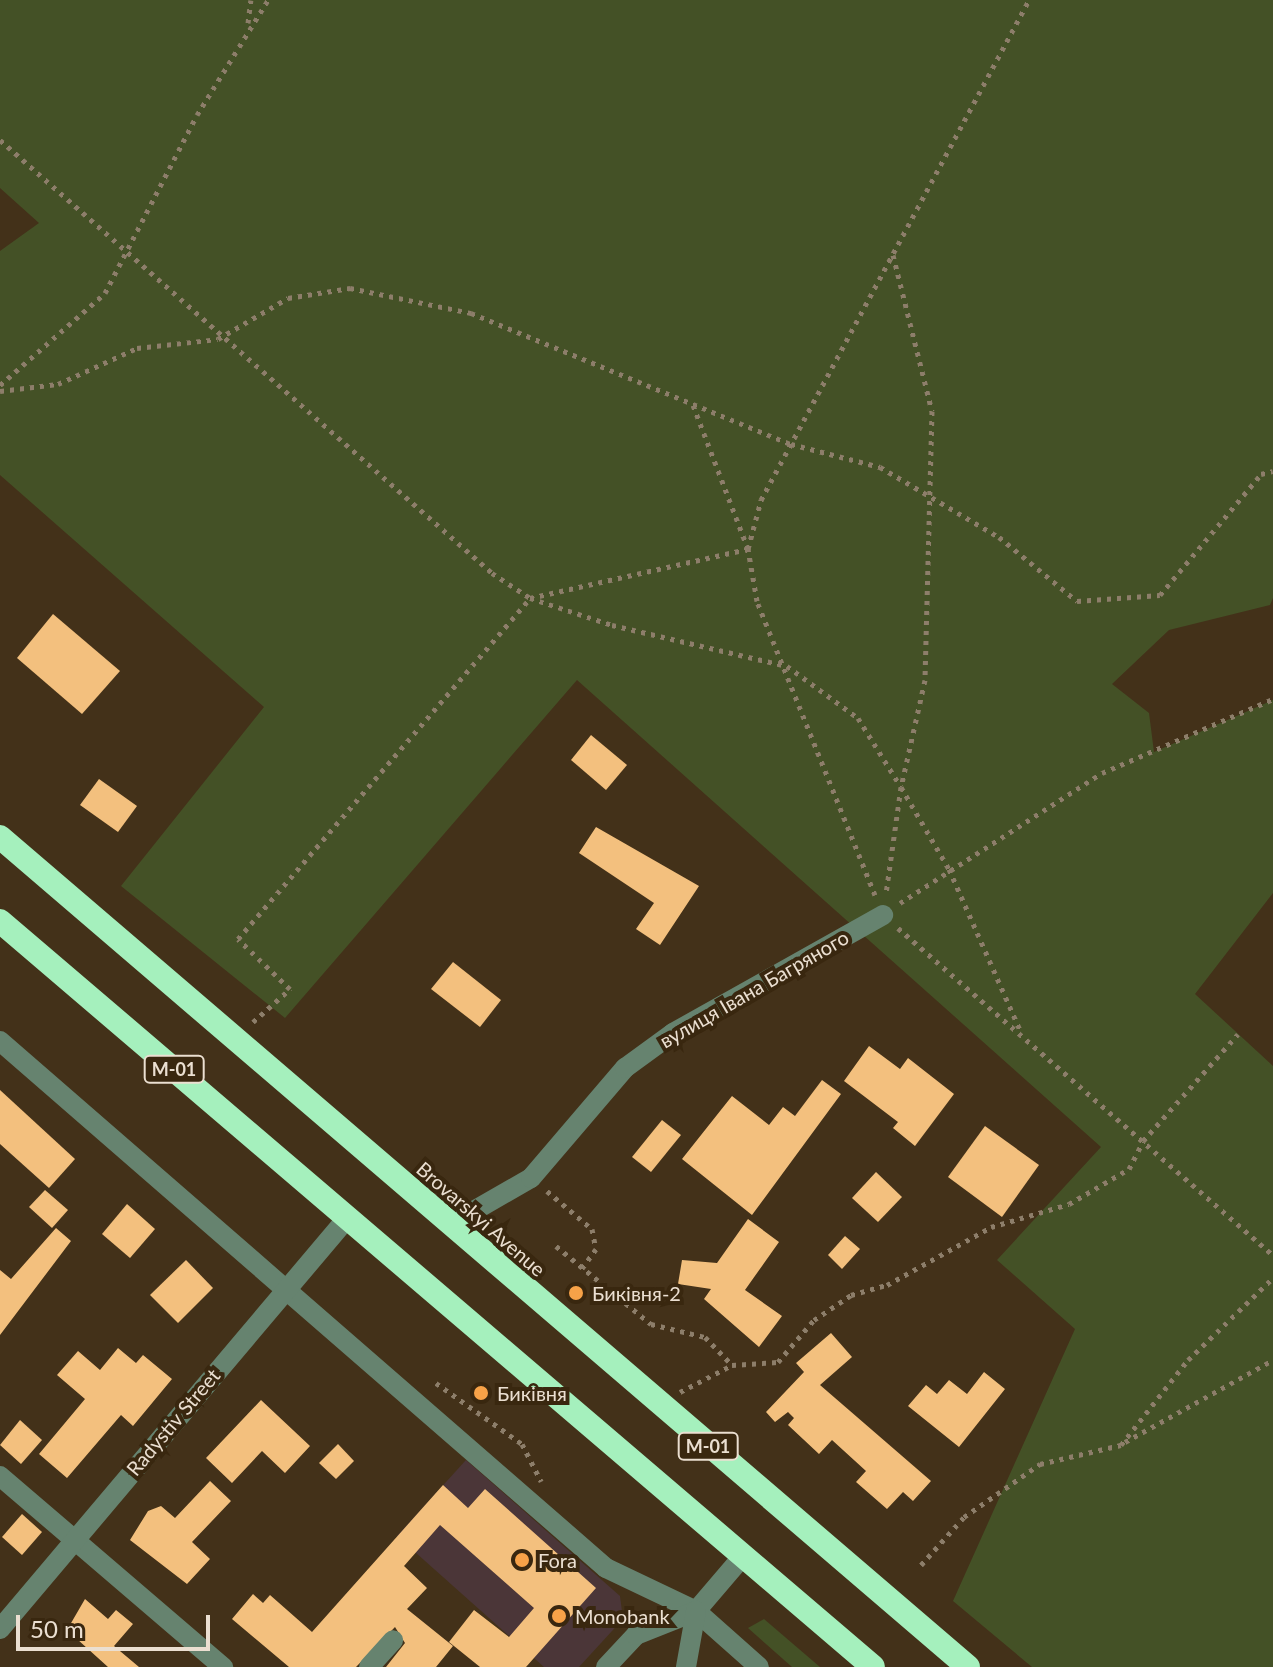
<!DOCTYPE html>
<meta charset="utf-8">
<style>
body{margin:0}
#map{position:relative;width:1273px;height:1667px;overflow:hidden;background:#433119;font-family:Lato,sans-serif}
div>[style]{position:absolute}
.commercial>*{inset:0;background:#4b3638}
.green>*{inset:0;background:#445126}
.building>*{inset:0;background:#f3c07e}
.path>*{height:5px;margin-top:-2.5px;transform-origin:0;background:repeating-linear-gradient(90deg,#8d7e6a 0 4px,transparent 0 10px)}
.minor>*{height:20px;margin:-10px;padding:0 10px;transform-origin:10px;border-radius:10px;background:#66836f}
.highway>*{height:24px;margin:-12px;padding:0 12px;transform-origin:12px;border-radius:12px;background:#a5f0bd}
.dots>*{width:22px;height:22px;translate:-50% -50%;box-sizing:border-box;border:4px solid #39270f;border-radius:50%}
span{translate:-50% -50%;white-space:nowrap;text-align:center;line-height:1.15;-webkit-text-stroke:8px #39270f;paint-order:stroke}
.shield-label span{padding:2px 6px;background:#39270f;border:2px solid;border-radius:6px;-webkit-text-stroke-width:0}
.shield-label{font-size:18px;color:#ebdfd1;font-weight:700}
.street-label{font-size:20px;color:#ebdfd1}
.poi-label{font-size:20px;color:#ebdfd1}
.left{translate:0 -50%;text-align:left}
.scale{position:absolute;left:16px;top:1615px;width:194px;height:36px;box-sizing:border-box;border:4px solid #ebdfd1;border-top:0;padding-left:10px;font-size:24px;line-height:28px;white-space:nowrap;color:#ebdfd1;-webkit-text-stroke:6px #39270f;paint-order:stroke}
</style>
<div id="map">
<div class="commercial">
<i style="clip-path:polygon(466px 1460px,620px 1596px,623px 1619px,579px 1667px,544px 1667px,397px 1536px)"></i>
</div>
<div class="green">
<i style="clip-path:polygon(0 0,1273px 0,1273px 598px,1270px 605px,1169px 630px,1112px 684px,1149px 713px,1154px 752px,1273px 700px,1273px 893px,1195px 994px,1273px 1066px,1273px 1667px,1032px 1667px,953px 1601px,1075px 1329px,997px 1260px,1101px 1147px,577px 680px,285px 1018px,121px 886px,264px 707px,0 475px,0 251px,39px 223px,0 188px)"></i>
<i style="clip-path:polygon(764px 1619px,820px 1667px,792px 1667px,748px 1628px)"></i>
</div>
<div class="building">
<i style="clip-path:polygon(53px 614px,120px 671px,82px 714px,17px 658px)"></i>
<i style="clip-path:polygon(591px 735px,627px 765px,606px 790px,571px 760px)"></i>
<i style="clip-path:polygon(99px 779px,137px 806px,118px 832px,80px 805px)"></i>
<i style="clip-path:polygon(596px 827px,699px 886px,660px 945px,636px 929px,654px 903px,579px 853px)"></i>
<i style="clip-path:polygon(453px 962px,501px 1000px,480px 1027px,431px 989px)"></i>
<i style="clip-path:polygon(869px 1046px,900px 1069px,908px 1058px,954px 1094px,915px 1146px,893px 1128px,898px 1122px,844px 1081px)"></i>
<i style="clip-path:polygon(822px 1080px,841px 1094px,752px 1215px,682px 1159px,732px 1096px,769px 1125px,783px 1107px,795px 1116px)"></i>
<i style="clip-path:polygon(0 1090px,75px 1159px,49px 1188px,0 1144px)"></i>
<i style="clip-path:polygon(662px 1120px,681px 1135px,651px 1172px,632px 1157px)"></i>
<i style="clip-path:polygon(985px 1126px,1039px 1165px,1002px 1217px,948px 1177px)"></i>
<i style="clip-path:polygon(876px 1172px,902px 1197px,878px 1222px,852px 1198px)"></i>
<i style="clip-path:polygon(45px 1190px,68px 1210px,52px 1228px,29px 1207px)"></i>
<i style="clip-path:polygon(127px 1204px,155px 1229px,130px 1258px,102px 1234px)"></i>
<i style="clip-path:polygon(748px 1219px,779px 1242px,745px 1290px,782px 1316px,759px 1347px,704px 1299px,711px 1289px,678px 1284px,682px 1260px,717px 1263px)"></i>
<i style="clip-path:polygon(56px 1228px,71px 1241px,0 1335px,0 1270px,11px 1279px)"></i>
<i style="clip-path:polygon(845px 1236px,860px 1249px,842px 1269px,828px 1255px)"></i>
<i style="clip-path:polygon(186px 1260px,213px 1288px,178px 1323px,150px 1295px)"></i>
<i style="clip-path:polygon(831px 1333px,852px 1357px,820px 1385px,931px 1481px,913px 1501px,903px 1492px,887px 1509px,856px 1482px,866px 1471px,832px 1440px,819px 1454px,788px 1425px,794px 1418px,788px 1412px,775px 1422px,766px 1412px,804px 1372px,796px 1363px)"></i>
<i style="clip-path:polygon(118px 1348px,136px 1363px,143px 1355px,172px 1379px,133px 1426px,121px 1415px,67px 1478px,39px 1454px,85px 1399px,57px 1375px,78px 1351px,100px 1370px)"></i>
<i style="clip-path:polygon(984px 1372px,1005px 1389px,959px 1447px,908px 1406px,926px 1385px,937px 1394px,949px 1380px,967px 1394px)"></i>
<i style="clip-path:polygon(261px 1400px,310px 1446px,285px 1473px,262px 1451px,232px 1483px,206px 1458px)"></i>
<i style="clip-path:polygon(20px 1420px,42px 1440px,21px 1464px,0 1445px)"></i>
<i style="clip-path:polygon(338px 1444px,354px 1461px,336px 1479px,319px 1463px)"></i>
<i style="clip-path:polygon(210px 1481px,231px 1501px,192px 1542px,210px 1559px,187px 1584px,130px 1540px,148px 1511px,161px 1506px,175px 1518px)"></i>
<i style="clip-path:polygon(443px 1485px,468px 1508px,485px 1489px,596px 1588px,526px 1667px,480px 1667px,449px 1642px,474px 1610px,509px 1637px,534px 1608px,440px 1525px,404px 1566px,427px 1588px,407px 1609px,453px 1646px,436px 1667px,386px 1667px,405px 1643px,395px 1627px,356px 1667px,289px 1667px,232px 1619px,253px 1594px,263px 1603px,270px 1595px,312px 1632px)"></i>
<i style="clip-path:polygon(22px 1514px,42px 1532px,22px 1555px,2px 1537px)"></i>
<i style="clip-path:polygon(85px 1599px,108px 1619px,116px 1610px,133px 1624px,114px 1646px,139px 1667px,108px 1667px,67px 1630px)"></i>
</div>
<div class="path">
<i style="left:248px;top:23px;width:23px;rotate:-83deg"></i>
<i style="left:0;top:140px;width:655px;rotate:41.35deg"></i>
<i style="left:492px;top:573px;width:45px;rotate:33.3deg"></i>
<i style="left:530px;top:598px;width:86px;rotate:18.2deg"></i>
<i style="left:612px;top:625px;width:180px;rotate:13.2deg"></i>
<i style="left:787px;top:666px;width:88px;rotate:36.2deg"></i>
<i style="left:858px;top:718px;width:81px;rotate:58.1deg"></i>
<i style="left:901px;top:787px;width:108px;rotate:98deg"></i>
<i style="left:893px;top:255px;width:161px;rotate:76deg"></i>
<i style="left:932px;top:411px;width:269px;rotate:91.5deg"></i>
<i style="left:925px;top:680px;width:110px;rotate:102.6deg"></i>
<i style="left:901px;top:787px;width:95px;rotate:59.7deg"></i>
<i style="left:949px;top:869px;width:176px;rotate:66.2deg"></i>
<i style="left:0;top:385px;width:140px;rotate:-41.2deg"></i>
<i style="left:105px;top:293px;width:200px;rotate:-62.7deg"></i>
<i style="left:197px;top:115px;width:135px;rotate:-58.3deg"></i>
<i style="left:0;top:391px;width:58px;rotate:-6.9deg"></i>
<i style="left:58px;top:384px;width:87px;rotate:-24.5deg"></i>
<i style="left:137px;top:348px;width:81px;rotate:-6.3deg"></i>
<i style="left:218px;top:339px;width:81px;rotate:-30.4deg"></i>
<i style="left:288px;top:298px;width:63px;rotate:-9.2deg"></i>
<i style="left:350px;top:288px;width:124px;rotate:11.7deg"></i>
<i style="left:471px;top:313px;width:346px;rotate:22.3deg"></i>
<i style="left:791px;top:444px;width:92px;rotate:14.5deg"></i>
<i style="left:880px;top:467px;width:138px;rotate:30.5deg"></i>
<i style="left:999px;top:537px;width:101px;rotate:39.4deg"></i>
<i style="left:1077px;top:601px;width:83px;rotate:-4.1deg"></i>
<i style="left:1160px;top:595px;width:158px;rotate:-50.1deg"></i>
<i style="left:1261px;top:474px;width:12px;rotate:-14deg"></i>
<i style="left:875px;top:895px;width:317px;rotate:-111.9deg"></i>
<i style="left:757px;top:601px;width:53px;rotate:-99.8deg"></i>
<i style="left:748px;top:549px;width:51px;rotate:-75.1deg"></i>
<i style="left:761px;top:500px;width:567px;rotate:-61.81deg"></i>
<i style="left:900px;top:903px;width:240px;rotate:-32.8deg"></i>
<i style="left:1102px;top:773px;width:186px;rotate:-23.4deg"></i>
<i style="left:898px;top:928px;width:498px;rotate:41.1deg"></i>
<i style="left:253px;top:1022px;width:50px;rotate:-41.7deg"></i>
<i style="left:290px;top:989px;width:72px;rotate:-136.1deg"></i>
<i style="left:238px;top:939px;width:449px;rotate:-49.4deg"></i>
<i style="left:530px;top:598px;width:223px;rotate:-12.7deg"></i>
<i style="left:748px;top:549px;width:154px;rotate:-110.9deg"></i>
<i style="left:547px;top:1191px;width:59px;rotate:40.2deg"></i>
<i style="left:592px;top:1229px;width:20px;rotate:79deg"></i>
<i style="left:596px;top:1249px;width:24px;rotate:126deg"></i>
<i style="left:556px;top:1246px;width:123px;rotate:39.4deg"></i>
<i style="left:651px;top:1324px;width:56px;rotate:13.5deg"></i>
<i style="left:705px;top:1337px;width:39px;rotate:46deg"></i>
<i style="left:436px;top:1383px;width:105px;rotate:35.3deg"></i>
<i style="left:522px;top:1444px;width:42px;rotate:62.8deg"></i>
<i style="left:680px;top:1392px;width:59px;rotate:-27.4deg"></i>
<i style="left:732px;top:1365px;width:46px;rotate:-3.7deg"></i>
<i style="left:778px;top:1362px;width:55px;rotate:-49.4deg"></i>
<i style="left:814px;top:1320px;width:45px;rotate:-34deg"></i>
<i style="left:851px;top:1295px;width:37px;rotate:-16deg"></i>
<i style="left:887px;top:1285px;width:119px;rotate:-29.1deg"></i>
<i style="left:991px;top:1227px;width:81px;rotate:-16.4deg"></i>
<i style="left:1069px;top:1204px;width:69px;rotate:-30.3deg"></i>
<i style="left:1129px;top:1169px;width:31px;rotate:-63deg"></i>
<i style="left:1143px;top:1141px;width:143px;rotate:-48.4deg"></i>
<i style="left:1125px;top:1442px;width:169px;rotate:-29deg"></i>
<i style="left:921px;top:1565px;width:64px;rotate:-48.1deg"></i>
<i style="left:964px;top:1517px;width:93px;rotate:-34.9deg"></i>
<i style="left:1040px;top:1464px;width:83px;rotate:-13.2deg"></i>
<i style="left:1121px;top:1445px;width:108px;rotate:-51.8deg"></i>
<i style="left:1188px;top:1360px;width:118px;rotate:-44deg"></i>
</div>
<div class="minor">
<i style="left:0;top:1041px;width:803px;rotate:41.01deg"></i>
<i style="left:606px;top:1568px;width:100px;rotate:25.5deg"></i>
<i style="left:696px;top:1611px;width:84px;rotate:41.6deg"></i>
<i style="left:451px;top:1224px;width:92px;rotate:-29.9deg"></i>
<i style="left:531px;top:1178px;width:145px;rotate:-49.5deg"></i>
<i style="left:625px;top:1068px;width:59px;rotate:-36.1deg"></i>
<i style="left:673px;top:1033px;width:241px;rotate:-29.3deg"></i>
<i style="left:0;top:1476px;width:294px;rotate:40.6deg"></i>
<i style="left:0;top:1629px;width:539px;rotate:-49.81deg"></i>
<i style="left:369px;top:1667px;width:36px;rotate:-48deg"></i>
<i style="left:606px;top:1667px;width:44px;rotate:-46.8deg"></i>
<i style="left:636px;top:1635px;width:65px;rotate:-21.8deg"></i>
<i style="left:696px;top:1611px;width:72px;rotate:-49.5deg"></i>
<i style="left:686px;top:1667px;width:57px;rotate:-79.9deg"></i>
</div>
<div class="highway">
<i style="left:0;top:837px;width:1275px;rotate:40.61deg"></i>
<i style="left:0;top:921px;width:1148px;rotate:40.51deg"></i>
</div>
<div class="dots">
<i style="left:576px;top:1293px;background:#f7a248"></i>
<i style="left:481px;top:1393px;background:#f7a248"></i>
<i style="left:522px;top:1560px;background:#f7a248"></i>
<i style="left:559px;top:1616px;background:#f7a248"></i>
</div>
<div class="shield-label">
<span style="left:174px;top:1069px">М-01</span>
<span style="left:708px;top:1446px">М-01</span>
</div>
<div class="street-label">
<span style="left:754px;top:989px;rotate:-30deg">вулиця Івана Багряного</span>
<span style="left:481px;top:1219px;rotate:41deg">Brovarskyi Avenue</span>
<span style="left:173px;top:1422px;rotate:-50deg">Radystiv Street</span>
</div>
<div class="poi-label">
<span class="left" style="left:592px;top:1293px">Бикiвня-2</span>
<span class="left" style="left:497px;top:1393px">Бикiвня</span>
<span class="left" style="left:538px;top:1560px">Fora</span>
<span class="left" style="left:575px;top:1616px">Monobank</span>
</div>
<div class="scale">50 m</div>
</div>
